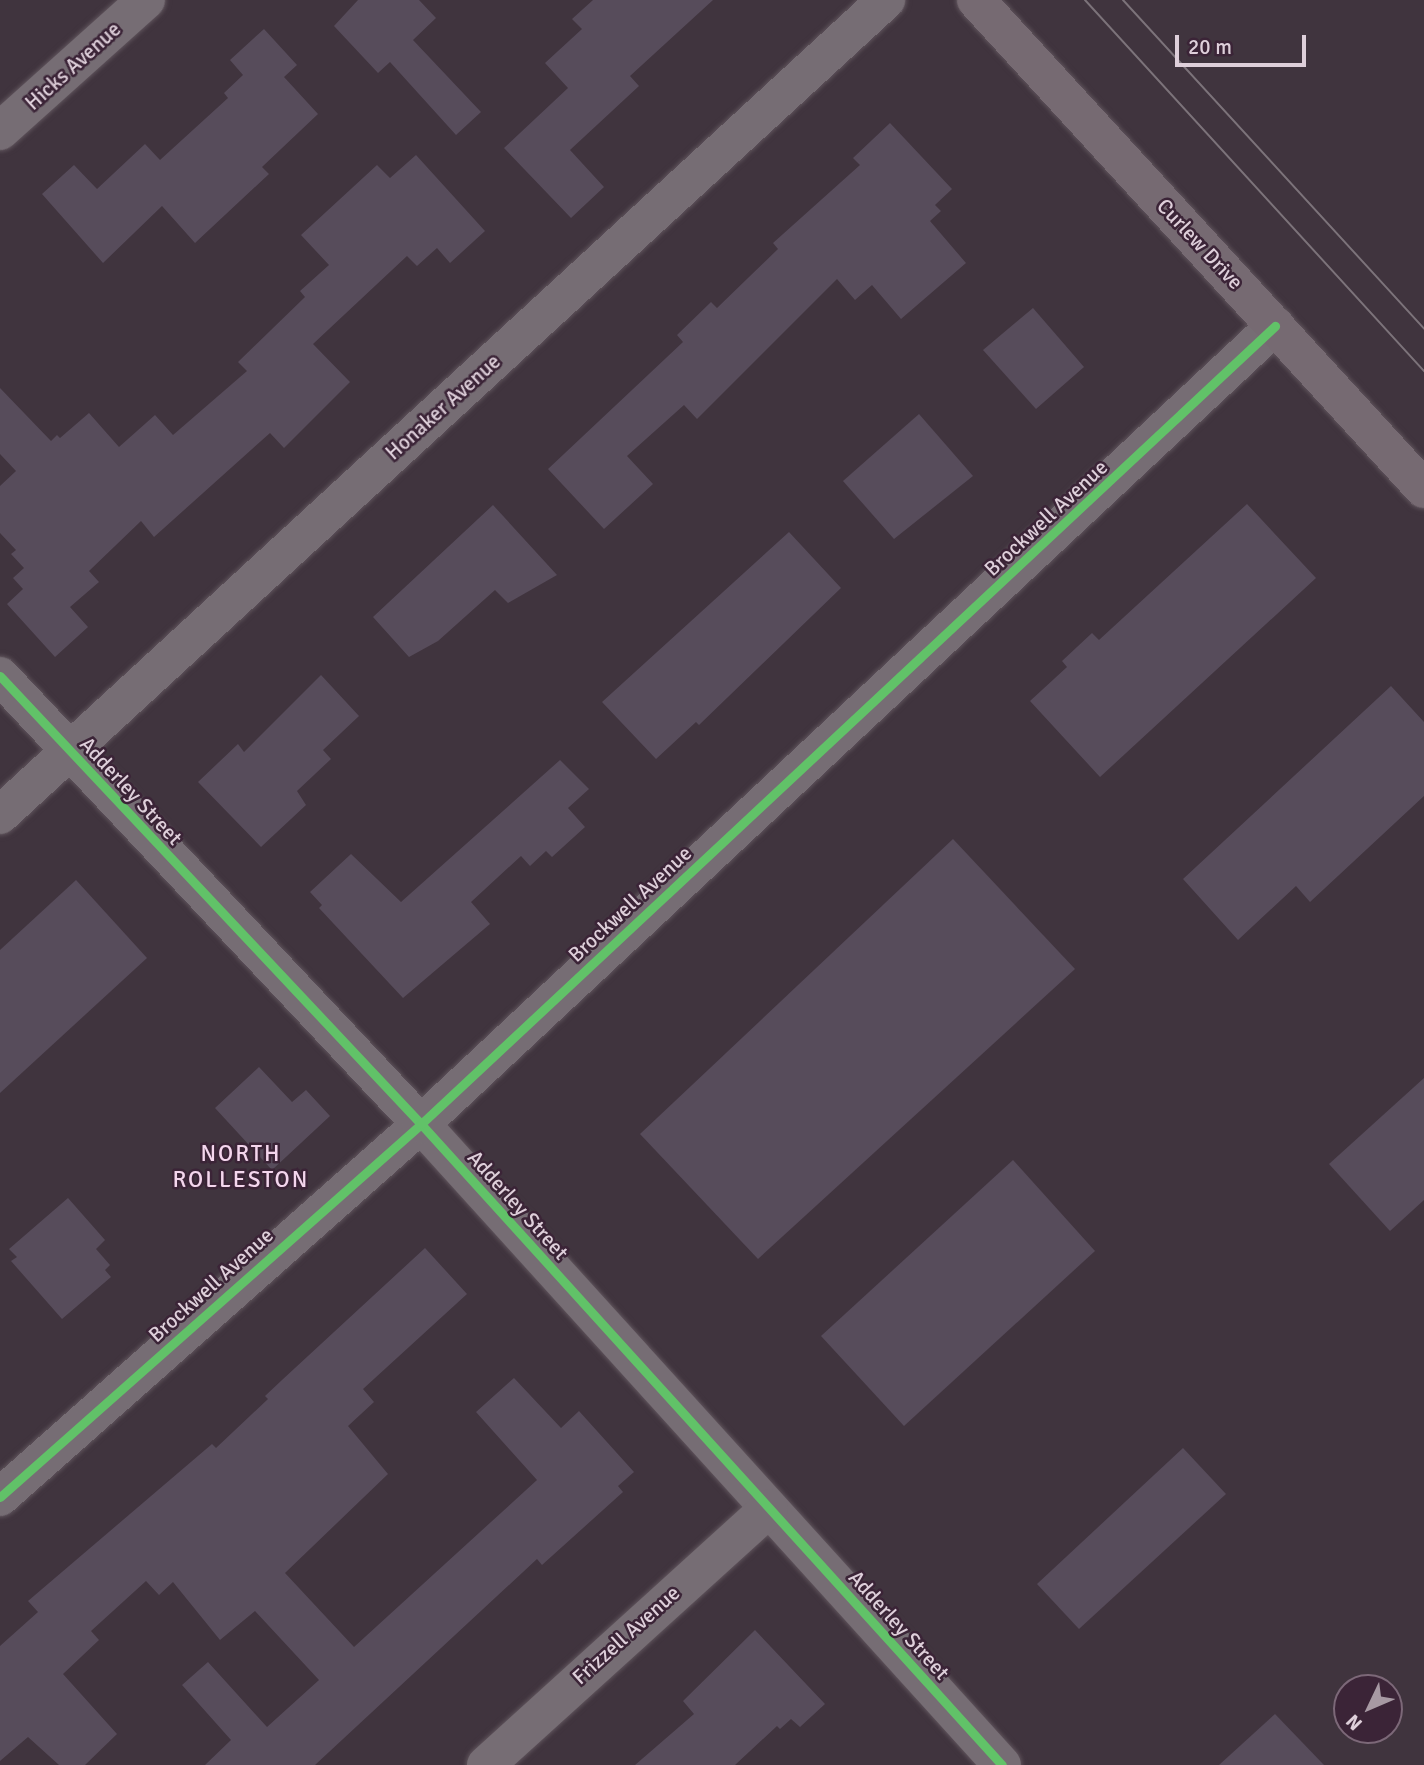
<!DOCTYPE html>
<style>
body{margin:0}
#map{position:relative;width:1424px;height:1765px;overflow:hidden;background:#40343e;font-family:Signika,sans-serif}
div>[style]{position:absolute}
.building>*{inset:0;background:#574c5b}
.roads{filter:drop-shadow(0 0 2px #5e535b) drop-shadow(0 0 2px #5e535b)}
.street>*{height:38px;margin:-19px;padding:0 19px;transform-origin:19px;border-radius:19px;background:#766d74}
.secondary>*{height:38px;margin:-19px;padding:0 19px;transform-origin:19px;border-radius:19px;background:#766a72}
.tram>*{height:2px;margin:-1px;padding:0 1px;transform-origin:1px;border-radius:1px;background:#7c737a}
.cycleway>*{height:9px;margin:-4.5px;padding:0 4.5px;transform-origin:4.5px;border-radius:4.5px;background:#61c268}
span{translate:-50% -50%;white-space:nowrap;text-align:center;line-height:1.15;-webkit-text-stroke:5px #3b2437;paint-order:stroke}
.street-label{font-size:21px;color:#decfda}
.neighbourhood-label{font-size:23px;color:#f4d6ed;letter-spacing:2px}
.north{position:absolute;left:1333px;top:1674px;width:70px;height:70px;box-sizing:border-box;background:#3b2437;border:2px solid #7c6878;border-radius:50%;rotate:226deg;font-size:19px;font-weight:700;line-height:28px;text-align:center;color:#decfda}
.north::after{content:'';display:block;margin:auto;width:24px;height:32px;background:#a799a3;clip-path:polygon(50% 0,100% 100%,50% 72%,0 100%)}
.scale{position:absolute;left:1175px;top:35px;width:131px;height:32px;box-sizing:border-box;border:4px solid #decfda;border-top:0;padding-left:9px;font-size:21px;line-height:24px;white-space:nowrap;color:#decfda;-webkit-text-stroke:5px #3b2437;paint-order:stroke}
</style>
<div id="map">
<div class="building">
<i style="clip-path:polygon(358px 0,419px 0,436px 18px,413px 40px,481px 112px,456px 135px,390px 62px,378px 73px,334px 26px)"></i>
<i style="clip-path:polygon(593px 0,713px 0,630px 76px,639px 86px,570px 150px,604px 187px,571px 218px,504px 148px,568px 88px,545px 63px,582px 29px,572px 19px)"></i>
<i style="clip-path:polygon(264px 29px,297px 65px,284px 77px,318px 114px,262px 167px,269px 174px,195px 243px,162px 206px,103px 263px,42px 194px,74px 165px,97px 189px,145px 144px,160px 160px,228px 98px,224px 93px,243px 75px,230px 60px)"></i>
<i style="clip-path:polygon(890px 123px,952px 189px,935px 205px,941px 211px,930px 221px,966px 263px,901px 319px,872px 285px,855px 300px,837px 279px,697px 419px,684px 405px,627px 456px,653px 484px,604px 529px,548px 469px,683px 342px,677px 335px,711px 302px,717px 308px,778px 249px,773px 243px,860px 165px,853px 158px)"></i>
<i style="clip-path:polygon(416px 155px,485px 231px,450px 263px,437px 248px,417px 266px,407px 256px,313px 344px,350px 382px,284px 448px,270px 433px,154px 537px,141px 521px,89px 571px,99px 582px,70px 607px,88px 627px,55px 657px,7px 604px,23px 589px,13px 578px,24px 568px,11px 554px,16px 550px,0 533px,0 486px,16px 471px,0 454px,0 388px,51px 441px,57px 435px,60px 438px,89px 413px,119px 447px,155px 415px,173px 435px,247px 371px,238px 362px,305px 297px,300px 291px,329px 265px,301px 235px,377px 165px,390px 178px)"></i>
<i style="clip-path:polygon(1033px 308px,1084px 367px,1036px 409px,983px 350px)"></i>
<i style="clip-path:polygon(919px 414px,973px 476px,894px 539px,843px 481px)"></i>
<i style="clip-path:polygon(1247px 504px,1316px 578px,1100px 777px,1030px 701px,1067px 667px,1062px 661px,1092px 633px,1099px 640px)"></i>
<i style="clip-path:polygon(493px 505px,557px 575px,508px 603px,495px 590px,438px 641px,409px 657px,373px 617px)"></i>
<i style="clip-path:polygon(789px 532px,841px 588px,699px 725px,696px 722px,656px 759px,602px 702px)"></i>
<i style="clip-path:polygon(321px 675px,359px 716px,323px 750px,331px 759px,297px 791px,306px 805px,261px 847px,198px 782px,238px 744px,244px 752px)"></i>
<i style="clip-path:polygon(1391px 686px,1424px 722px,1424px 796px,1310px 902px,1296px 886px,1238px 940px,1183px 879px)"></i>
<i style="clip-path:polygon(560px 760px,589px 789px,568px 808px,585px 827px,552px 857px,546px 851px,530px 866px,521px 856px,471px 902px,490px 924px,403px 998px,319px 908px,322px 905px,310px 892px,351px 854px,401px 902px)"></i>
<i style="clip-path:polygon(953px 839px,1075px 969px,758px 1259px,640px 1134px)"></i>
<i style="clip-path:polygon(76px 880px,147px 958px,0 1093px,0 950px)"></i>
<i style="clip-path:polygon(259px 1067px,292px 1102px,306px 1090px,330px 1116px,272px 1170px,215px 1108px)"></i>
<i style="clip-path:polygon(1424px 1078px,1424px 1200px,1390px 1231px,1329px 1164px)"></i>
<i style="clip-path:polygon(1013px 1160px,1095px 1251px,904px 1426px,821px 1336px)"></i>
<i style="clip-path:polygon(68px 1198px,105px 1240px,96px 1249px,110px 1265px,105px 1270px,111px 1277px,62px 1319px,11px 1261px,17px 1257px,9px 1249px)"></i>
<i style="clip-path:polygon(425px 1248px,467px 1294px,363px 1389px,374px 1402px,348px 1426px,388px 1474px,285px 1573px,354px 1647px,537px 1480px,476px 1412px,514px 1378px,561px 1428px,579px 1411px,634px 1472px,618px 1486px,623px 1492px,542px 1565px,537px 1559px,315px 1765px,205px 1765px,231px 1740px,182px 1685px,208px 1662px,267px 1727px,319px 1680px,255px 1611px,220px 1640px,173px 1582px,159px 1595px,146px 1581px,91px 1631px,99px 1640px,63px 1674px,117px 1734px,85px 1765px,59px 1765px,28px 1737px,0 1761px,0 1646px,38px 1612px,28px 1601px,212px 1444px,216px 1448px,268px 1399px,265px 1396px,282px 1380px)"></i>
<i style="clip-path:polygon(1183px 1448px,1226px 1494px,1079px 1629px,1037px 1584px)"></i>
<i style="clip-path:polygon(755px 1630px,825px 1704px,800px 1727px,791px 1719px,780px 1729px,777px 1726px,735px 1765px,635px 1765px,694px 1714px,683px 1701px)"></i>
<i style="clip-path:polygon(1275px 1714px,1324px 1765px,1219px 1765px)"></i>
</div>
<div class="roads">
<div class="street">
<i style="left:0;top:131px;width:196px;rotate:-41.9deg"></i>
<i style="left:0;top:676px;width:615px;rotate:46.78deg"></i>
<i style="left:421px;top:1124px;width:865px;rotate:47.81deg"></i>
<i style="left:0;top:815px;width:1204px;rotate:-42.61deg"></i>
<i style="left:0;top:1497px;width:562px;rotate:-41.54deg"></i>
<i style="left:421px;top:1124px;width:1169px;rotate:-43.06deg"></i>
<i style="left:486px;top:1765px;width:382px;rotate:-42.2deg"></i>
</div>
<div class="secondary">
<i style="left:976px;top:0;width:663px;rotate:47.51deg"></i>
</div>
</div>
<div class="tram">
<i style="left:1085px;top:0;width:503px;rotate:47.58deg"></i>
<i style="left:1123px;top:0;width:446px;rotate:47.5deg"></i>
</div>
<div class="cycleway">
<i style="left:0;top:676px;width:615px;rotate:46.78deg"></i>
<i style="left:421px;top:1124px;width:865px;rotate:47.81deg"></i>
<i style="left:0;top:1497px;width:562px;rotate:-41.54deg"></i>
<i style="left:421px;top:1124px;width:1169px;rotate:-43.06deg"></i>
</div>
<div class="street-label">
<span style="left:73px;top:66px;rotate:-42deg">Hicks Avenue</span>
<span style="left:1200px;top:244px;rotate:47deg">Curlew Drive</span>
<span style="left:443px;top:407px;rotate:-42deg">Honaker Avenue</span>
<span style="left:1046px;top:518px;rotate:-43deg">Brockwell Avenue</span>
<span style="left:131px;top:791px;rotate:47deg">Adderley Street</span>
<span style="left:630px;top:904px;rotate:-43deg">Brockwell Avenue</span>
<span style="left:518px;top:1205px;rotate:48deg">Adderley Street</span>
<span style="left:211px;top:1285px;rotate:-42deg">Brockwell Avenue</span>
<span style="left:899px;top:1625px;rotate:48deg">Adderley Street</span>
<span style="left:626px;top:1635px;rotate:-42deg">Frizzell Avenue</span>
</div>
<div class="neighbourhood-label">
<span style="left:241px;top:1167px">NORTH<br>ROLLESTON</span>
</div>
<div class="north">N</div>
<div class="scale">20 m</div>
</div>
